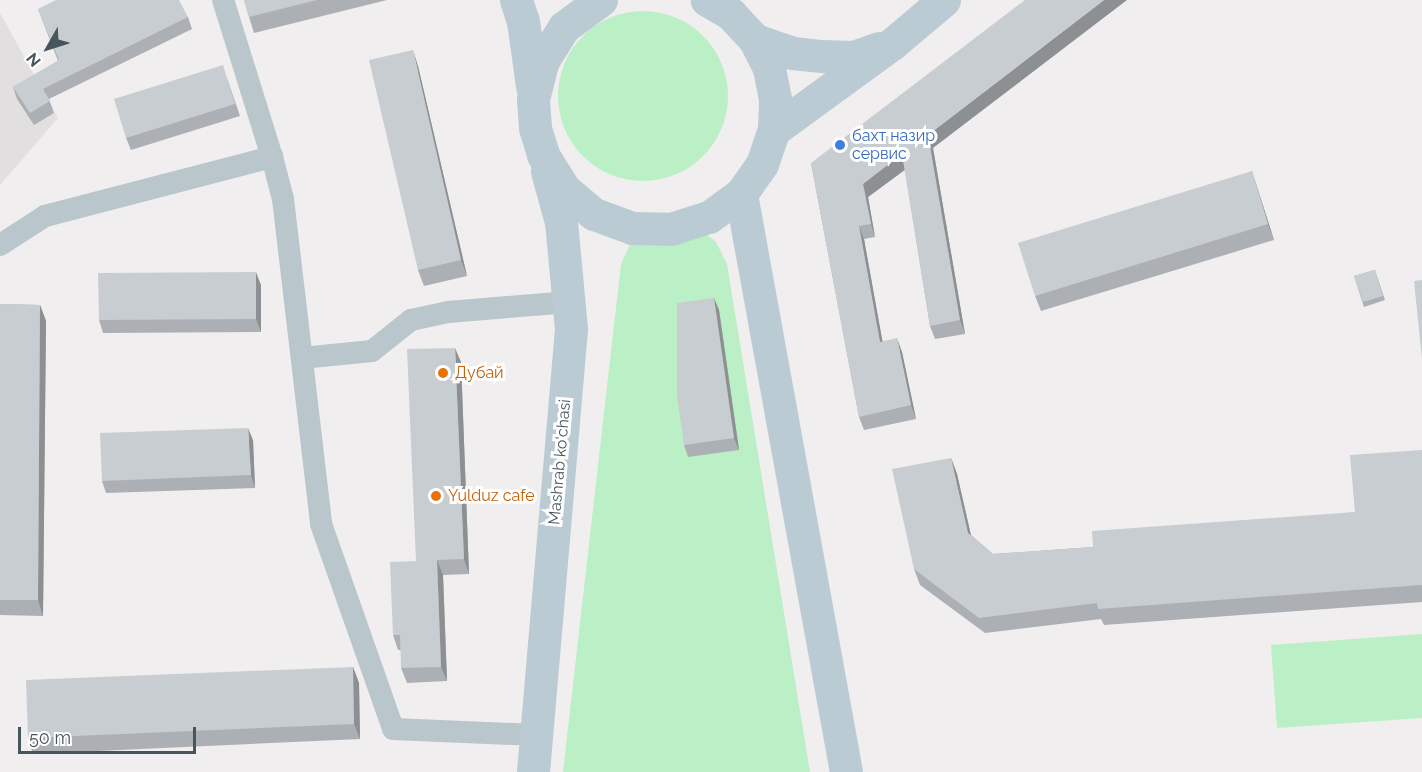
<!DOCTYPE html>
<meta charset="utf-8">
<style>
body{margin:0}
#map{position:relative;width:1422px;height:772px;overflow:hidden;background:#f1eeef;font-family:Raleway,sans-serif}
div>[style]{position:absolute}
.education>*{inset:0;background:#e2dfe1}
.green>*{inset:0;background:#bbf0c6}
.round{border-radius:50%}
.street>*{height:22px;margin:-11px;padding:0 11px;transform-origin:11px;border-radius:11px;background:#b9c6cc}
.secondary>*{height:33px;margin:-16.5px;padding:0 16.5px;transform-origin:16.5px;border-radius:16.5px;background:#bbcbd3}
.wall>*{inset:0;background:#acb0b4}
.shaded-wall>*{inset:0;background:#8c9092}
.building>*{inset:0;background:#c8cdd1}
.dots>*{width:16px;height:16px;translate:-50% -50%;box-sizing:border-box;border:3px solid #fff;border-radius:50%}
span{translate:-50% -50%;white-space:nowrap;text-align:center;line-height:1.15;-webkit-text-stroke:6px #fff;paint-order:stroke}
.shop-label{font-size:16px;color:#366cbe}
.left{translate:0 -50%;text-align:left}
.food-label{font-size:16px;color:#c56008}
.street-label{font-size:16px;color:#46565c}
.north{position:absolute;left:18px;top:18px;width:60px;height:60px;-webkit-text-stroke:4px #fff;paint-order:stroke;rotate:231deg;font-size:16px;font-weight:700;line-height:24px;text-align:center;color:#46565c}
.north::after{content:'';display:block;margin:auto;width:21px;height:27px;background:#46565c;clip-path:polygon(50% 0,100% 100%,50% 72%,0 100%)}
.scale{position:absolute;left:18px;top:727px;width:178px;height:27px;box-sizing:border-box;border:3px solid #46565c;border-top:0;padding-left:8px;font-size:18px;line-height:21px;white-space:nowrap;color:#46565c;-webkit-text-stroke:4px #fff;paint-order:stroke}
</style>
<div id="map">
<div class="education">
<i style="clip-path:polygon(0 13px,58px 118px,0 185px)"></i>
</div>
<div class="green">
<i class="round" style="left:558px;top:11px;width:170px;height:170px"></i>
<i style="clip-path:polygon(701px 230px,716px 242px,727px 264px,810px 772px,563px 772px,621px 264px,629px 246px,643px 233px)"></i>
<i style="clip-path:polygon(1422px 634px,1422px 718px,1277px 728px,1271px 645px)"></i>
</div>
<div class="street">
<i style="left:272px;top:157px;width:43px;rotate:75.3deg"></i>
<i style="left:283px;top:199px;width:327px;rotate:83.3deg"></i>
<i style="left:321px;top:524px;width:217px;rotate:70.6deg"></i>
<i style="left:393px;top:729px;width:144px;rotate:2.4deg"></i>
<i style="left:0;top:245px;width:54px;rotate:-32.8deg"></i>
<i style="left:45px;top:216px;width:235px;rotate:-14.6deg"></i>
<i style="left:272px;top:157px;width:164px;rotate:-107.3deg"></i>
<i style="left:302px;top:358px;width:70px;rotate:-5.7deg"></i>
<i style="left:372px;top:351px;width:50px;rotate:-38.5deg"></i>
<i style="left:411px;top:320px;width:38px;rotate:-12deg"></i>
<i style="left:448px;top:312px;width:122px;rotate:-4.7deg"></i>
</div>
<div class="secondary">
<i style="left:516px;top:0;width:22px;rotate:72deg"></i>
<i style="left:523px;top:21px;width:66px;rotate:82.1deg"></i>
<i style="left:601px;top:0;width:46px;rotate:143.9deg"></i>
<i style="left:564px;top:27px;width:39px;rotate:122deg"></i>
<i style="left:543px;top:60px;width:40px;rotate:104.4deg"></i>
<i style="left:533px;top:99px;width:29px;rotate:86deg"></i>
<i style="left:535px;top:128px;width:28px;rotate:73deg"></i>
<i style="left:543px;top:155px;width:40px;rotate:58deg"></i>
<i style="left:564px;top:189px;width:39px;rotate:40deg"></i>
<i style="left:594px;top:214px;width:40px;rotate:20.2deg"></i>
<i style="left:632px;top:228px;width:39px;rotate:1deg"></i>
<i style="left:671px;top:229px;width:40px;rotate:-18deg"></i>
<i style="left:709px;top:217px;width:39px;rotate:-36deg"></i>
<i style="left:741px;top:194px;width:37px;rotate:-55deg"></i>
<i style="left:762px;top:164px;width:36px;rotate:-71deg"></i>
<i style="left:774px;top:130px;width:31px;rotate:-88deg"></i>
<i style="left:775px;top:99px;width:32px;rotate:-101deg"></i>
<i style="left:769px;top:68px;width:31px;rotate:-117deg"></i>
<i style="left:755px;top:40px;width:35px;rotate:-133deg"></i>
<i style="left:731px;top:14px;width:28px;rotate:-150deg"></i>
<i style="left:755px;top:40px;width:39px;rotate:19deg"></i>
<i style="left:792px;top:53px;width:30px;rotate:6deg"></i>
<i style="left:822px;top:56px;width:31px;rotate:2deg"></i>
<i style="left:853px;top:57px;width:28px;rotate:-19deg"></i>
<i style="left:774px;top:130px;width:146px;rotate:-36.1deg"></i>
<i style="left:892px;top:44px;width:68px;rotate:-40.2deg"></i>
<i style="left:741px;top:194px;width:587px;rotate:79.7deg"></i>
<i style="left:533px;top:772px;width:445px;rotate:-85.1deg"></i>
<i style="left:571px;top:329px;width:107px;rotate:-95.3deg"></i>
<i style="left:561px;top:222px;width:53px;rotate:-105.4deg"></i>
</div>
<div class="wall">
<i style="clip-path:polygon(244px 0,387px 0,254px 33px,249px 17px)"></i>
<i style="clip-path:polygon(38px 9px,188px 17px,192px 29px,49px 99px,54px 113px,34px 125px,17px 99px,13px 87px,58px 61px)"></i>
<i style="clip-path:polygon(418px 66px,467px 276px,424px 286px,418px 270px)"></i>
<i style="clip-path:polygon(227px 78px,240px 116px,131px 150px,126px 138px)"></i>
<i style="clip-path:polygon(933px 148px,965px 334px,935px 339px,930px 326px,905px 170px,868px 197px,875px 237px,864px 239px,882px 341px,902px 352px,916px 419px,864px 430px,859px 417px,811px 163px)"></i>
<i style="clip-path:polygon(1252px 171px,1274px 240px,1041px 311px,1035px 296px)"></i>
<i style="clip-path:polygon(1375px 270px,1385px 300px,1364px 307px,1354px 276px)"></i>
<i style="clip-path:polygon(261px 285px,261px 332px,103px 333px,99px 320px)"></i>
<i style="clip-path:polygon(714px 298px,719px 310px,739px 450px,688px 457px,684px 445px)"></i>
<i style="clip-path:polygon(0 304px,40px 305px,46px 321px,43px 616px,0 615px)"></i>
<i style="clip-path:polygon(461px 362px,469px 574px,443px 575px,447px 681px,407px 683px,401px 668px,401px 650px,398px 650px,393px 635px,416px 561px)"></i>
<i style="clip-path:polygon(253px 440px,255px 488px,106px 493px,102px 481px)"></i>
<i style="clip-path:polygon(1422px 450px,1422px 602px,1104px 625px,1101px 619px,985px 633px,920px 585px,914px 569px,951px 458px,957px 474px,971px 535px,993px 554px,1093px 547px,1355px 512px)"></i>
<i style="clip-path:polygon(353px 667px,359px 683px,360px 739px,33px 754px,28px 738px)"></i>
</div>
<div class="shaded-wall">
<i style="clip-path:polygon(1104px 0,1127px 0,933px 148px,965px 334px,960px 320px,928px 135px)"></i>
<i style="clip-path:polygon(413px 50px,418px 66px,467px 276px,461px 260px)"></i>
<i style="clip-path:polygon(902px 154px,907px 168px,868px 197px,875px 237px,871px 224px,863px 184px)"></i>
<i style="clip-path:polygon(1252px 171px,1257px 187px,1274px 240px,1268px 224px)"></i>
<i style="clip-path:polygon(859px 226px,864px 239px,885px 355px,880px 342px)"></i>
<i style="clip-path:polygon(256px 272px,261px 285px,261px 332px,256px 319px)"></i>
<i style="clip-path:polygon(714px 298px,719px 310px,739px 450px,734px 438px)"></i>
<i style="clip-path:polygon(40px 305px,46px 321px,43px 616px,38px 600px)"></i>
<i style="clip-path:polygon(897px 338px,902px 352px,916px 419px,911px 405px)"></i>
<i style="clip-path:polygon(455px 348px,461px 362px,469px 574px,464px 559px)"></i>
<i style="clip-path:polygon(248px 428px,253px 440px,255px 488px,251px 475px)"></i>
<i style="clip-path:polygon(951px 458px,957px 474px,974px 549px,968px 533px)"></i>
<i style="clip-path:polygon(437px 560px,443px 575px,447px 681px,441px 667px)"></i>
<i style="clip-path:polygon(353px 667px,359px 683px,360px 739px,354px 724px)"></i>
</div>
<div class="building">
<i style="clip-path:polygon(56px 0,179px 0,188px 17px,43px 89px,50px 101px,30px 113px,13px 87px,59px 60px,38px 9px)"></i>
<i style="clip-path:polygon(244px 0,317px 0,249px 17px)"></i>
<i style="clip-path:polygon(1025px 0,1104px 0,928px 135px,960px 320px,930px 326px,902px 154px,863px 184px,871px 224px,859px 226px,880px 342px,897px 338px,911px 405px,859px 417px,811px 163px)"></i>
<i style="clip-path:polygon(413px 50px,461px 260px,418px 270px,369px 60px)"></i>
<i style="clip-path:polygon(223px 65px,235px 104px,126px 138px,114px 99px)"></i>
<i style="clip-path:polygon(1252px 171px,1268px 224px,1035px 296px,1018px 243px)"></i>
<i style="clip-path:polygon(1375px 270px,1383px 296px,1363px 302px,1354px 276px)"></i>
<i style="clip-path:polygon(256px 272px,256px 319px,99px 320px,98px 273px)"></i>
<i style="clip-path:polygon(1422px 280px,1422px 359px,1414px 281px)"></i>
<i style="clip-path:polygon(714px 298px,734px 438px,684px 445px,677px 395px,677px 303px)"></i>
<i style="clip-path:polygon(0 304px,40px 305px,38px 600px,0 600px)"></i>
<i style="clip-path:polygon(455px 348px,464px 559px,437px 560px,441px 667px,401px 668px,400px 635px,393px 635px,390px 562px,416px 561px,407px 349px)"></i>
<i style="clip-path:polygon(248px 428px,251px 475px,102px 481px,100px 433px)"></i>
<i style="clip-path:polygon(1422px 450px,1422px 585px,1098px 609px,1097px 603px,979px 618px,914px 569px,892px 469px,951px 458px,968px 533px,993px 554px,1093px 547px,1092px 531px,1355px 512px,1350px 455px)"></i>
<i style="clip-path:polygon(353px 667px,354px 724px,28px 738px,26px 680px)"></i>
</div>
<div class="dots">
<i style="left:840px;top:145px;background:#3f7fe0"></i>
<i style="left:443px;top:373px;background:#e8710a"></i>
<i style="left:436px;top:496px;background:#e8710a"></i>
</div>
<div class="shop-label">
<span class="left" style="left:852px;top:145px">бахт назир<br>сервис</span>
</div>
<div class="food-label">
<span class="left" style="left:455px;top:373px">Дубай</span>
<span class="left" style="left:448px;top:496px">Yulduz cafe</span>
</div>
<div class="street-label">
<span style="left:560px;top:462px;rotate:-85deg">Mashrab ko'chasi</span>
</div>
<div class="north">N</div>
<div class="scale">50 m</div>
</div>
